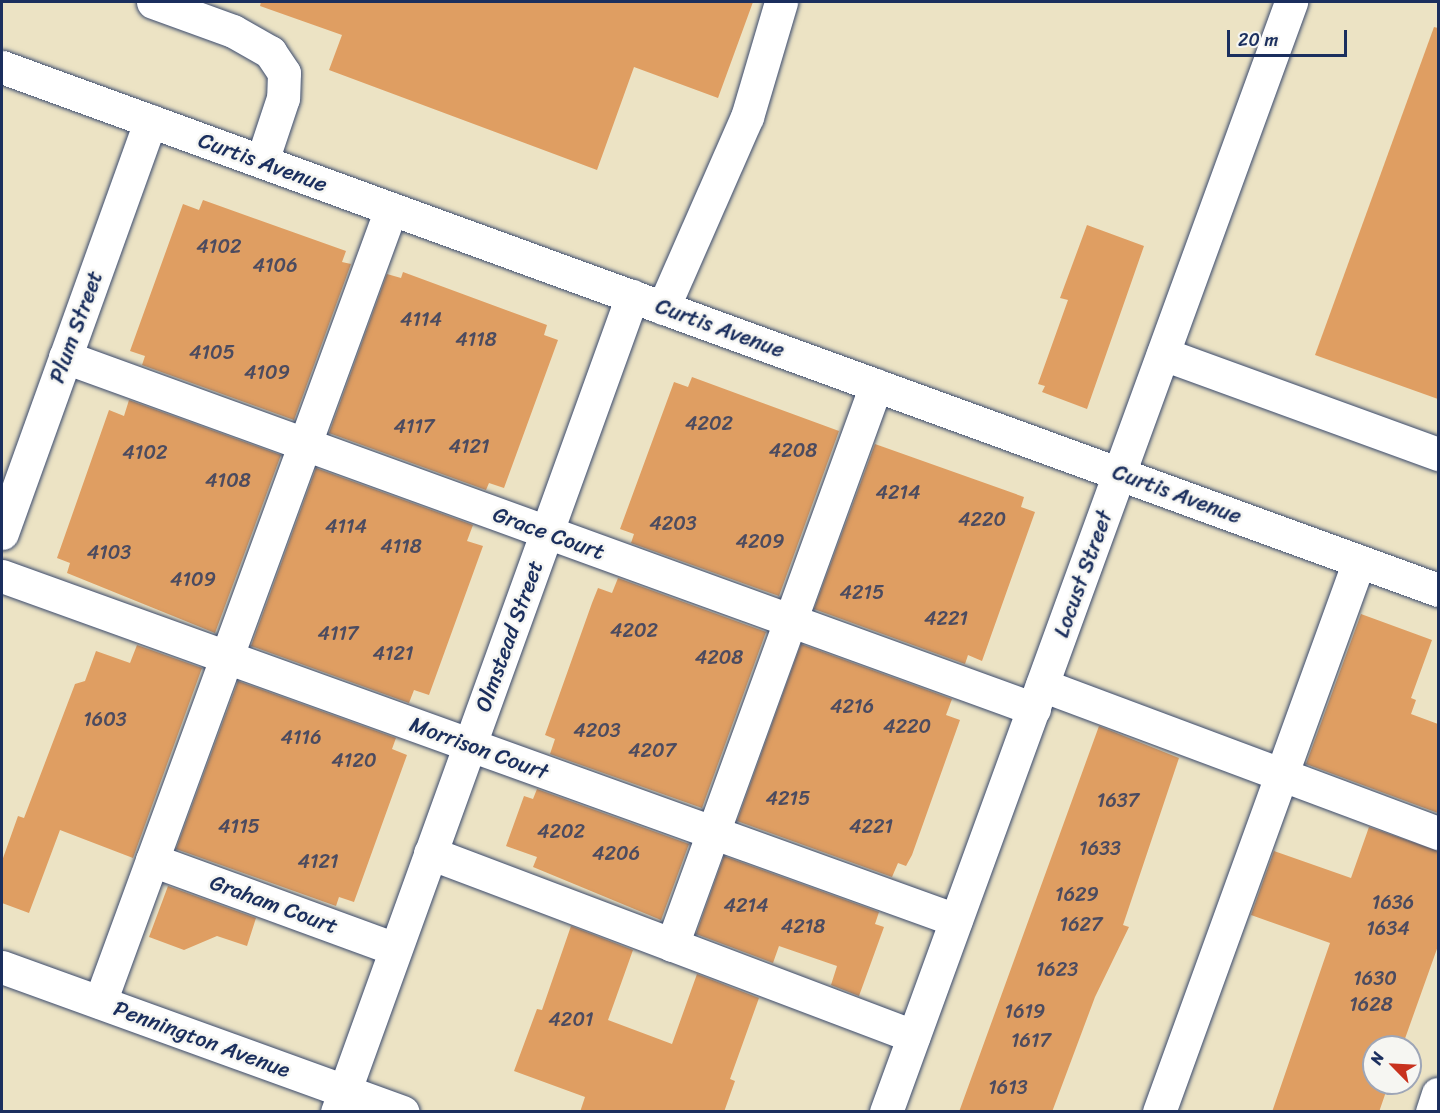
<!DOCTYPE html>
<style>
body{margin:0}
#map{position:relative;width:1440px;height:1113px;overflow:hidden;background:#ece3c4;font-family:Sriracha,sans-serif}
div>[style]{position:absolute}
.building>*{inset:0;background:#df9e62}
.roads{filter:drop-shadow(0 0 2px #3a4a6d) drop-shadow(0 0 2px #3a4a6d)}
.minor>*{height:33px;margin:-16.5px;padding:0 16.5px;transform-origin:16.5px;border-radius:16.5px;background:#fff}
.major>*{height:33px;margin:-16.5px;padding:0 16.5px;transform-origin:16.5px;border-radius:16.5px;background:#fff}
span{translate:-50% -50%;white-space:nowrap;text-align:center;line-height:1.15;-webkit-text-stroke:5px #f6f6f2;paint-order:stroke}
.number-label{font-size:20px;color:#4c4b5f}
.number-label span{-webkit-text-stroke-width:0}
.street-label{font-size:22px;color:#1b2f5e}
.frame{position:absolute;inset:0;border:3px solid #1b2f5e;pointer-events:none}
.north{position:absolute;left:1362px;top:1035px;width:60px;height:60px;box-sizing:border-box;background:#f6f6f2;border:2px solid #9ea6b7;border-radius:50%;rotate:294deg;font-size:16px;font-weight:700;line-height:24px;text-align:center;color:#1b2f5e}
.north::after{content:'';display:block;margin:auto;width:21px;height:27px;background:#c8321e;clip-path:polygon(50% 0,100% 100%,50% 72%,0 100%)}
.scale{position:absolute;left:1227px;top:30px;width:120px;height:27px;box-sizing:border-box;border:3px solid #1b2f5e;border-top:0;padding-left:8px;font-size:18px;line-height:21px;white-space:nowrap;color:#1b2f5e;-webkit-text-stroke:4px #f6f6f2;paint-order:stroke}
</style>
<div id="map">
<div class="building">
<i style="clip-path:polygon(261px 2px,753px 2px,718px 98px,634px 67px,597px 170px,329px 70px,342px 35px,260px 6px)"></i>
<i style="clip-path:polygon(1434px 27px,1438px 28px,1438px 399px,1315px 355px)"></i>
<i style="clip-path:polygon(203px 200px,346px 251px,342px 262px,351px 264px,294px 420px,142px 365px,145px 356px,130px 351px,183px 204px,199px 210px)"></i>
<i style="clip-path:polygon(1087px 225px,1144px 246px,1087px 409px,1042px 392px,1045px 386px,1038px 384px,1068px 300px,1060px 298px)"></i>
<i style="clip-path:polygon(403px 272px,547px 325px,544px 335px,558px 340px,504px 488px,489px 483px,486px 490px,329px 433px,387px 274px,401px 278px)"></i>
<i style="clip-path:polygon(692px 377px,839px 431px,779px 596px,631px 543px,634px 534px,620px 529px,674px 382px,688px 387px)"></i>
<i style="clip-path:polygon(129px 400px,281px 455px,215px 633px,67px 573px,70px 563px,57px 558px,109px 410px,124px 416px)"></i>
<i style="clip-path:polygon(875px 444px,1024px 497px,1021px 507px,1035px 512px,982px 661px,968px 655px,965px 664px,814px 609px)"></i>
<i style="clip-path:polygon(316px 468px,473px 525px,467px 541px,483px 546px,429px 695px,414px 690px,409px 703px,251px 646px)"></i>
<i style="clip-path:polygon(618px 578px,766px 632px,702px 808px,550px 754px,555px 739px,545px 735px,592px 603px,598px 588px,612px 593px)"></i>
<i style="clip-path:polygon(1361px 614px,1432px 640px,1411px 698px,1416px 700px,1411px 714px,1438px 724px,1438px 813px,1306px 764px)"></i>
<i style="clip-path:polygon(801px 644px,952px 699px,946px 715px,960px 720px,912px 855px,906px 866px,898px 863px,892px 877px,737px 821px)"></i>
<i style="clip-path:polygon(137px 645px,202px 668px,133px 858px,60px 830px,29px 913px,2px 903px,2px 861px,18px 816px,24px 818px,75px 684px,85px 681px,96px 651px,130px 663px)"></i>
<i style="clip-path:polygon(238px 681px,396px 738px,392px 749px,407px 755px,354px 902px,339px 897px,336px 906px,176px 849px)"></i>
<i style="clip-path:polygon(1099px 726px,1179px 758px,1123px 925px,1129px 927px,1095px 997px,1052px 1112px,959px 1112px)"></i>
<i style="clip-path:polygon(537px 789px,689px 844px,661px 920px,533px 867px,537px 857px,506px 846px,524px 796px,533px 799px)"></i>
<i style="clip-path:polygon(1369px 827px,1438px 851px,1438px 946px,1402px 1047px,1374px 1047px,1374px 1083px,1389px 1083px,1379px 1112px,1272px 1112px,1330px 943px,1251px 915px,1274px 851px,1351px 878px)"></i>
<i style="clip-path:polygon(724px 856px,879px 912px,875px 924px,884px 927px,859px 996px,831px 985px,837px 966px,779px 946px,773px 963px,696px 934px)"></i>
<i style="clip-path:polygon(168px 886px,256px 918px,247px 946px,217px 936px,184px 950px,149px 937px)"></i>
<i style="clip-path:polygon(571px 926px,633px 950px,608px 1020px,672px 1044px,697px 974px,759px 998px,730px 1079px,735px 1081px,724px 1112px,580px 1112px,585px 1097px,514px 1071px,537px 1009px,542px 1010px)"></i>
</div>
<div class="roads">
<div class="minor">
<i style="left:153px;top:2px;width:85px;rotate:19.9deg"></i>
<i style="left:233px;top:31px;width:43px;rotate:29.6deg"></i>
<i style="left:270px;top:52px;width:25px;rotate:56deg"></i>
<i style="left:284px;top:73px;width:25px;rotate:92deg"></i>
<i style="left:283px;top:98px;width:66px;rotate:108.4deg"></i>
<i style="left:663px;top:308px;width:209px;rotate:-66.3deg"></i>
<i style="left:747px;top:117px;width:120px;rotate:-73.5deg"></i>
<i style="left:1163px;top:354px;width:293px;rotate:20deg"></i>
<i style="left:65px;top:357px;width:1031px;rotate:19.96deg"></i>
<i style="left:2px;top:533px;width:438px;rotate:-70.2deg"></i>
<i style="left:2px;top:576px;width:1014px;rotate:19.83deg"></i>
<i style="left:1042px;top:685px;width:423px;rotate:20.5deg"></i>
<i style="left:430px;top:853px;width:517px;rotate:20.75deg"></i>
<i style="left:152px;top:860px;width:259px;rotate:20.1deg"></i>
<i style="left:672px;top:945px;width:596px;rotate:-69.98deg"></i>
<i style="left:100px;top:1002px;width:845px;rotate:-69.85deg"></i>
<i style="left:337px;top:1112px;width:868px;rotate:-70.12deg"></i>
<i style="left:886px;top:1112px;width:1182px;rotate:-69.95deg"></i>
<i style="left:1159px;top:1112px;width:586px;rotate:-70.05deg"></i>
<i style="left:1432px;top:1112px;width:19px;rotate:-72deg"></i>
</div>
<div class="major">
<i style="left:2px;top:67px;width:1528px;rotate:20.01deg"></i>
<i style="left:2px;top:967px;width:426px;rotate:19.9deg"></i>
</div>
</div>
<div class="number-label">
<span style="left:219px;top:246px">4102</span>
<span style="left:275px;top:265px">4106</span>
<span style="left:421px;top:319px">4114</span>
<span style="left:476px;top:339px">4118</span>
<span style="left:212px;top:352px">4105</span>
<span style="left:267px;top:372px">4109</span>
<span style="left:709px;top:423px">4202</span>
<span style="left:414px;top:426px">4117</span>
<span style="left:469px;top:446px">4121</span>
<span style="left:793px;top:450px">4208</span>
<span style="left:145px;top:452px">4102</span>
<span style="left:228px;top:480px">4108</span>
<span style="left:898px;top:492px">4214</span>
<span style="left:982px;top:519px">4220</span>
<span style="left:673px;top:523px">4203</span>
<span style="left:346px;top:526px">4114</span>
<span style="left:760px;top:541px">4209</span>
<span style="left:401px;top:546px">4118</span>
<span style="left:109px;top:552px">4103</span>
<span style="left:193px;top:579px">4109</span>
<span style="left:862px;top:592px">4215</span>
<span style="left:946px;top:618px">4221</span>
<span style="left:634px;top:630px">4202</span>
<span style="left:338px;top:633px">4117</span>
<span style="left:393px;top:653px">4121</span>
<span style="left:719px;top:657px">4208</span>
<span style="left:852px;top:706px">4216</span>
<span style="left:105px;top:719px">1603</span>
<span style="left:907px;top:726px">4220</span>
<span style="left:597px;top:730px">4203</span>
<span style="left:301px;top:737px">4116</span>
<span style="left:652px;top:750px">4207</span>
<span style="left:354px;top:760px">4120</span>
<span style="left:788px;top:798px">4215</span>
<span style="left:1118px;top:800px">1637</span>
<span style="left:239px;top:826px">4115</span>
<span style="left:871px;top:826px">4221</span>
<span style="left:561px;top:831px">4202</span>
<span style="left:1100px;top:848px">1633</span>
<span style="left:616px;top:853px">4206</span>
<span style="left:318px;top:861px">4121</span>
<span style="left:1077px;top:894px">1629</span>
<span style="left:1393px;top:902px">1636</span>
<span style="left:746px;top:905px">4214</span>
<span style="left:1081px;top:924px">1627</span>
<span style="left:803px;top:926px">4218</span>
<span style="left:1388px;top:928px">1634</span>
<span style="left:1057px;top:969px">1623</span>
<span style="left:1375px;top:978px">1630</span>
<span style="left:1371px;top:1004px">1628</span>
<span style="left:1025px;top:1011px">1619</span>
<span style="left:571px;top:1019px">4201</span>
<span style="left:1031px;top:1040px">1617</span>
<span style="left:1008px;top:1087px">1613</span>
</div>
<div class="street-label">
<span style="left:263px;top:162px;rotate:20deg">Curtis Avenue</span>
<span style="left:76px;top:327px;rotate:-70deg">Plum Street</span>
<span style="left:720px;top:328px;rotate:20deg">Curtis Avenue</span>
<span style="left:1177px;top:494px;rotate:20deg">Curtis Avenue</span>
<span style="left:549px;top:533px;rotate:20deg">Grace Court</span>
<span style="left:1083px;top:574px;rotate:-70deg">Locust Street</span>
<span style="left:509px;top:636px;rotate:-70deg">Olmstead Street</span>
<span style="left:479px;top:748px;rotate:20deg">Morrison Court</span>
<span style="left:274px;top:904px;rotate:20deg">Graham Court</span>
<span style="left:202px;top:1039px;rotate:20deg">Pennington Avenue</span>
</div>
<div class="frame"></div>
<div class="north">N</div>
<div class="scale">20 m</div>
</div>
